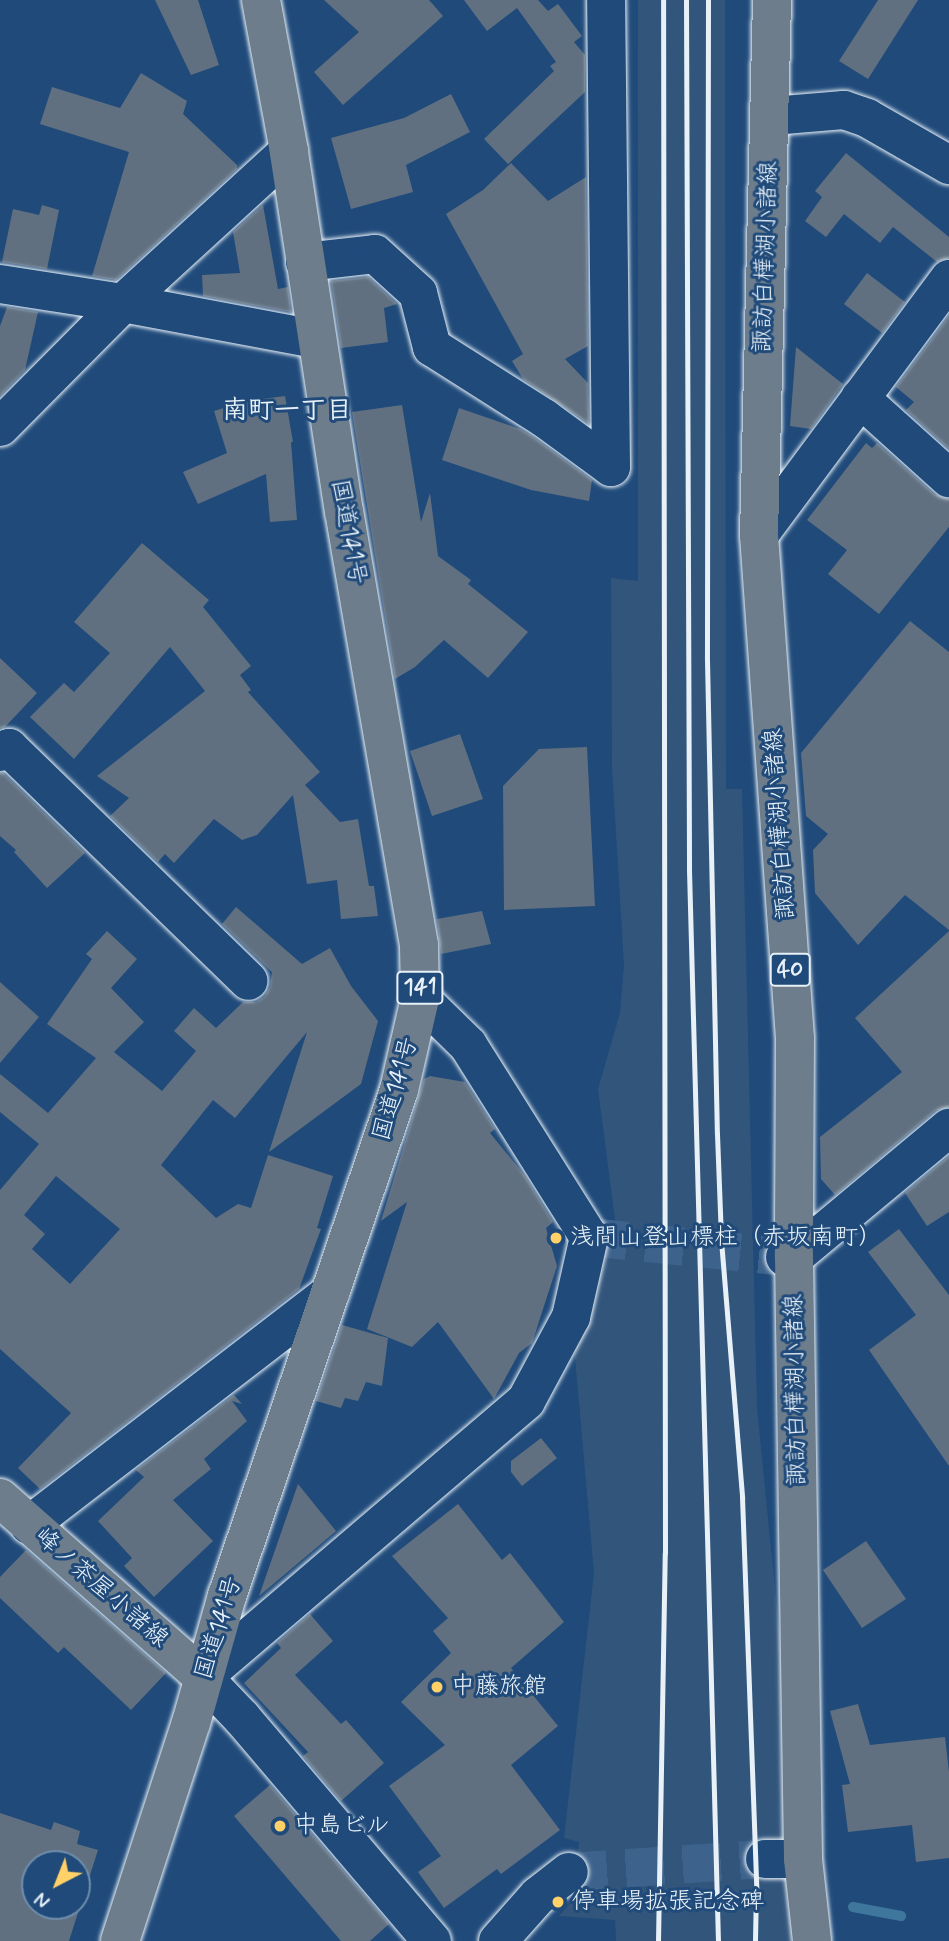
<!DOCTYPE html>
<meta charset="utf-8">
<style>
body{margin:0}
#map{position:relative;width:949px;height:1941px;overflow:hidden;background:#1f4a7a;font-family:Mynerve,"Klee One",sans-serif}
div>[style]{position:absolute}
.built>*{inset:0;background:#32557c}
.stream>*{height:10px;margin:-5px;padding:0 5px;transform-origin:5px;border-radius:5px;background:#3f769b}
.building>*{inset:0;background:#607080}
.minor-tunnel>*{height:38px;margin-top:-19px;transform-origin:0;background:repeating-linear-gradient(90deg,#3d638d 0 38px,transparent 0 57px)}
.roads{filter:drop-shadow(0 0 2px #e8f1f8) drop-shadow(0 0 2px #e8f1f8)}
.minor>*{height:38px;margin:-19px;padding:0 19px;transform-origin:19px;border-radius:19px;background:#1f4a7a}
.major>*{height:38px;margin:-19px;padding:0 19px;transform-origin:19px;border-radius:19px;background:#6d7d8c}
.highway>*{height:38px;margin:-19px;padding:0 19px;transform-origin:19px;border-radius:19px;background:#6d7d8c}
.rail>*{height:5px;margin:-2.5px;padding:0 2.5px;transform-origin:2.5px;border-radius:2.5px;background:#e8f1f8}
.dots>*{width:19px;height:19px;translate:-50% -50%;box-sizing:border-box;border:4px solid #1f4a7a;border-radius:50%}
span{translate:-50% -50%;white-space:nowrap;text-align:center;line-height:1.15;-webkit-text-stroke:6px #1f4a7a;paint-order:stroke}
.shield-label span{padding:2px 5px;background:#1f4a7a;border:2px solid;border-radius:5px;-webkit-text-stroke-width:0}
.shield-label{font-size:23px;color:#e8f1f8;font-weight:700}
.street-label{font-size:24px;color:#e8f1f8}
.poi-label{font-size:24px;color:#e8f1f8}
.left{translate:0 -50%;text-align:left}
.neighbourhood-label{font-size:26px;color:#e8f1f8;font-weight:700}
.north{position:absolute;left:21px;top:1850px;width:70px;height:70px;box-sizing:border-box;background:#1f4a7a;border:2px solid #6f8dac;border-radius:50%;rotate:222deg;font-size:19px;font-weight:700;line-height:28px;text-align:center;color:#e8f1f8}
.north::after{content:'';display:block;margin:auto;width:24px;height:32px;background:#ffd166;clip-path:polygon(50% 0,100% 100%,50% 72%,0 100%)}
</style>
<div id="map">
<div class="built">
<i style="clip-path:polygon(638px 0,725px 0,726px 789px,742px 789px,757px 1407px,792px 1763px,797px 1881px,791px 1941px,616px 1941px,615px 1920px,559px 1916px,573px 1900px,579px 1842px,564px 1838px,594px 1573px,574px 1346px,615px 1220px,598px 1089px,620px 1013px,624px 965px,612px 768px,611px 578px,638px 581px)"></i>
</div>
<div class="stream">
<i style="left:853px;top:1907px;width:49px;rotate:10.6deg"></i>
</div>
<div class="building">
<i style="clip-path:polygon(155px 0,198px 0,219px 65px,191px 75px)"></i>
<i style="clip-path:polygon(324px 0,429px 0,443px 16px,343px 105px,314px 72px,359px 32px)"></i>
<i style="clip-path:polygon(464px 0,538px 0,548px 11px,558px 4px,582px 36px,574px 42px,585px 55px,585px 92px,508px 164px,484px 139px,554px 71px,550px 66px,556px 62px,517px 8px,487px 31px)"></i>
<i style="clip-path:polygon(878px 0,918px 0,868px 79px,839px 61px)"></i>
<i style="clip-path:polygon(141px 73px,187px 101px,183px 114px,237px 165px,237px 169px,116px 280px,92px 276px,129px 152px,40px 124px,52px 87px,120px 108px)"></i>
<i style="clip-path:polygon(451px 94px,470px 132px,406px 165px,413px 192px,351px 209px,331px 138px,404px 118px)"></i>
<i style="clip-path:polygon(846px 153px,949px 237px,949px 258px,937px 262px,893px 227px,880px 243px,844px 214px,826px 237px,805px 221px,822px 197px,815px 191px)"></i>
<i style="clip-path:polygon(511px 163px,548px 201px,586px 177px,588px 346px,565px 359px,588px 383px,589px 424px,523px 379px,512px 361px,523px 354px,446px 214px,483px 190px)"></i>
<i style="clip-path:polygon(42px 205px,59px 210px,47px 269px,2px 262px,13px 209px,39px 215px)"></i>
<i style="clip-path:polygon(263px 205px,278px 289px,288px 287px,291px 312px,203px 296px,202px 275px,240px 273px,233px 232px)"></i>
<i style="clip-path:polygon(867px 273px,905px 302px,882px 333px,844px 304px)"></i>
<i style="clip-path:polygon(368px 277px,397px 304px,384px 308px,388px 342px,341px 348px,331px 281px)"></i>
<i style="clip-path:polygon(7px 307px,38px 312px,25px 370px,0 396px,0 326px)"></i>
<i style="clip-path:polygon(949px 316px,949px 449px,906px 410px,914px 402px,896px 387px)"></i>
<i style="clip-path:polygon(796px 347px,843px 384px,811px 429px,790px 426px)"></i>
<i style="clip-path:polygon(285px 396px,293px 442px,291px 442px,297px 520px,270px 522px,266px 474px,198px 504px,183px 472px,227px 453px,214px 411px,247px 401px)"></i>
<i style="clip-path:polygon(402px 405px,421px 522px,430px 493px,438px 556px,471px 580px,468px 584px,528px 632px,488px 678px,444px 640px,415px 667px,395px 679px,352px 412px)"></i>
<i style="clip-path:polygon(459px 408px,520px 429px,532px 436px,592px 480px,589px 501px,531px 490px,442px 460px)"></i>
<i style="clip-path:polygon(866px 443px,872px 448px,877px 443px,934px 494px,949px 499px,949px 527px,879px 614px,828px 574px,847px 550px,807px 520px)"></i>
<i style="clip-path:polygon(142px 543px,209px 600px,203px 607px,251px 666px,240px 675px,251px 690px,248px 692px,320px 772px,305px 785px,340px 822px,358px 819px,369px 886px,374px 886px,378px 916px,341px 919px,337px 880px,307px 884px,293px 795px,257px 835px,242px 840px,214px 819px,174px 863px,165px 854px,158px 862px,110px 816px,129px 798px,97px 776px,205px 691px,170px 647px,74px 759px,30px 717px,64px 683px,74px 692px,110px 653px,74px 622px)"></i>
<i style="clip-path:polygon(910px 621px,949px 652px,949px 930px,905px 895px,858px 945px,815px 893px,813px 850px,828px 834px,806px 816px,801px 753px)"></i>
<i style="clip-path:polygon(0 658px,37px 693px,5px 727px,0 728px)"></i>
<i style="clip-path:polygon(460px 734px,483px 799px,432px 816px,410px 751px)"></i>
<i style="clip-path:polygon(587px 747px,595px 906px,504px 910px,503px 786px,539px 749px)"></i>
<i style="clip-path:polygon(0 773px,3px 773px,85px 853px,47px 888px,14px 852px,16px 850px,0 836px)"></i>
<i style="clip-path:polygon(evenodd,236px 907px,302px 964px,330px 948px,351px 986px,378px 1021px,361px 1084px,269px 1152px,307px 1032px,235px 1118px,213px 1100px,161px 1165px,216px 1218px,238px 1204px,251px 1208px,268px 1155px,333px 1176px,317px 1228px,321px 1229px,299px 1289px,40px 1489px,18px 1468px,71px 1413px,0 1349px,0 1190px,39px 1144px,0 1112px,0 1074px,48px 1113px,96px 1058px,47px 1024px,92px 959px,86px 954px,107px 931px,137px 959px,111px 988px,144px 1022px,114px 1052px,162px 1091px,196px 1051px,174px 1031px,194px 1008px,216px 1028px,243px 1002px,256px 1002px,264px 997px,270px 987px,272px 972px,222px 924px,236px 907px,56px 1176px,120px 1229px,70px 1284px,32px 1249px,45px 1234px,24px 1215px,56px 1176px)"></i>
<i style="clip-path:polygon(482px 911px,491px 944px,441px 954px,437px 919px)"></i>
<i style="clip-path:polygon(949px 931px,949px 1107px,935px 1111px,835px 1195px,821px 1179px,820px 1137px,902px 1072px,855px 1018px)"></i>
<i style="clip-path:polygon(0 982px,39px 1017px,0 1063px)"></i>
<i style="clip-path:polygon(430px 1076px,465px 1082px,495px 1129px,490px 1133px,525px 1176px,553px 1222px,546px 1228px,557px 1266px,532px 1343px,519px 1353px,494px 1399px,438px 1322px,412px 1347px,367px 1329px,407px 1202px,381px 1221px,424px 1079px)"></i>
<i style="clip-path:polygon(949px 1156px,949px 1212px,927px 1226px,905px 1193px)"></i>
<i style="clip-path:polygon(899px 1229px,949px 1295px,949px 1466px,869px 1350px,916px 1315px,868px 1252px)"></i>
<i style="clip-path:polygon(342px 1325px,388px 1338px,382px 1386px,366px 1382px,358px 1401px,345px 1398px,341px 1408px,316px 1401px)"></i>
<i style="clip-path:polygon(234px 1395px,242px 1404px,232px 1401px,247px 1421px,204px 1459px,211px 1469px,173px 1500px,213px 1541px,154px 1597px,124px 1566px,132px 1558px,98px 1521px,144px 1477px,136px 1470px)"></i>
<i style="clip-path:polygon(541px 1438px,557px 1458px,522px 1486px,511px 1472px,511px 1461px)"></i>
<i style="clip-path:polygon(298px 1484px,336px 1531px,259px 1596px)"></i>
<i style="clip-path:polygon(458px 1504px,502px 1560px,510px 1553px,564px 1622px,511px 1668px,558px 1726px,511px 1765px,560px 1830px,501px 1874px,497px 1869px,444px 1908px,418px 1872px,441px 1856px,389px 1786px,445px 1745px,401px 1702px,451px 1653px,433px 1631px,448px 1618px,392px 1556px)"></i>
<i style="clip-path:polygon(866px 1541px,906px 1599px,862px 1628px,823px 1570px)"></i>
<i style="clip-path:polygon(26px 1550px,166px 1673px,131px 1710px,64px 1647px,58px 1653px,0 1598px,0 1577px)"></i>
<i style="clip-path:polygon(310px 1614px,333px 1641px,295px 1675px,341px 1724px,346px 1720px,384px 1763px,341px 1801px,303px 1756px,308px 1752px,244px 1683px,281px 1648px,277px 1643px)"></i>
<i style="clip-path:polygon(858px 1704px,870px 1745px,945px 1737px,949px 1772px,949px 1858px,916px 1862px,912px 1825px,848px 1832px,842px 1785px,850px 1784px,830px 1711px)"></i>
<i style="clip-path:polygon(270px 1785px,389px 1924px,370px 1941px,341px 1941px,234px 1816px)"></i>
<i style="clip-path:polygon(evenodd,0 1813px,51px 1830px,54px 1822px,80px 1831px,77px 1844px,98px 1850px,69px 1941px,0 1941px,0 1813px,35px 1864px,77px 1864px,77px 1906px,35px 1906px,35px 1864px)"></i>
</div>
<div class="minor-tunnel">
<i style="left:589px;top:1237px;width:197px;rotate:5.8deg"></i>
<i style="left:569px;top:1872px;width:196px;rotate:-3.8deg"></i>
</div>
<div class="roads">
<div class="minor">
<i style="left:772px;top:116px;width:72px;rotate:-4.8deg"></i>
<i style="left:844px;top:110px;width:24px;rotate:19deg"></i>
<i style="left:867px;top:118px;width:95px;rotate:29.8deg"></i>
<i style="left:305px;top:262px;width:70px;rotate:-6.5deg"></i>
<i style="left:375px;top:254px;width:58px;rotate:42.2deg"></i>
<i style="left:418px;top:293px;width:56px;rotate:75.5deg"></i>
<i style="left:432px;top:347px;width:133px;rotate:32.4deg"></i>
<i style="left:544px;top:418px;width:83px;rotate:36.2deg"></i>
<i style="left:611px;top:467px;width:467px;rotate:-90.6deg"></i>
<i style="left:0;top:284px;width:124px;rotate:8.8deg"></i>
<i style="left:123px;top:303px;width:196px;rotate:10.6deg"></i>
<i style="left:860px;top:398px;width:120px;rotate:42deg"></i>
<i style="left:0;top:427px;width:175px;rotate:-45.2deg"></i>
<i style="left:123px;top:303px;width:225px;rotate:-42.5deg"></i>
<i style="left:759px;top:535px;width:319px;rotate:-53.4deg"></i>
<i style="left:0;top:752px;width:10px;rotate:-24deg"></i>
<i style="left:9px;top:748px;width:334px;rotate:44.2deg"></i>
<i style="left:420px;top:998px;width:67px;rotate:44.4deg"></i>
<i style="left:468px;top:1045px;width:227px;rotate:57.8deg"></i>
<i style="left:589px;top:1237px;width:82px;rotate:102.7deg"></i>
<i style="left:571px;top:1317px;width:95px;rotate:118.2deg"></i>
<i style="left:526px;top:1401px;width:425px;rotate:139.5deg"></i>
<i style="left:203px;top:1677px;width:57px;rotate:46.4deg"></i>
<i style="left:242px;top:1718px;width:293px;rotate:49.6deg"></i>
<i style="left:785px;top:1257px;width:9px"></i>
<i style="left:794px;top:1257px;width:202px;rotate:-39.8deg"></i>
<i style="left:29px;top:1525px;width:380px;rotate:-37.6deg"></i>
<i style="left:765px;top:1859px;width:38px"></i>
<i style="left:498px;top:1941px;width:60px;rotate:-48.4deg"></i>
<i style="left:538px;top:1896px;width:39px;rotate:-38deg"></i>
</div>
<div class="major">
<i style="left:772px;top:0;width:535px;rotate:91.39deg"></i>
<i style="left:759px;top:535px;width:504px;rotate:85.91deg"></i>
<i style="left:795px;top:1038px;width:219px;rotate:90.3deg"></i>
<i style="left:794px;top:1257px;width:602px;rotate:89.14deg"></i>
<i style="left:803px;top:1859px;width:82px;rotate:83.7deg"></i>
<i style="left:0;top:1498px;width:271px;rotate:41.4deg"></i>
</div>
<div class="highway">
<i style="left:120px;top:1941px;width:229px;rotate:-72deg"></i>
<i style="left:191px;top:1723px;width:132px;rotate:-74.2deg"></i>
<i style="left:227px;top:1596px;width:534px;rotate:-71.23deg"></i>
<i style="left:399px;top:1090px;width:94px;rotate:-77.1deg"></i>
<i style="left:420px;top:998px;width:53px;rotate:-91.1deg"></i>
<i style="left:419px;top:945px;width:439px;rotate:-99.8deg"></i>
<i style="left:344px;top:512px;width:365px;rotate:-98.7deg"></i>
<i style="left:289px;top:151px;width:154px;rotate:-100.5deg"></i>
</div>
</div>
<div class="rail">
<i style="left:686px;top:0;width:870px;rotate:89.8deg"></i>
<i style="left:689px;top:870px;width:1071px;rotate:88.45deg"></i>
<i style="left:708px;top:0;width:660px;rotate:90.09deg"></i>
<i style="left:707px;top:660px;width:474px;rotate:88.8deg"></i>
<i style="left:717px;top:1134px;width:106px;rotate:87.8deg"></i>
<i style="left:721px;top:1240px;width:258px;rotate:85.3deg"></i>
<i style="left:742px;top:1497px;width:391px;rotate:87.9deg"></i>
<i style="left:756px;top:1888px;width:53px;rotate:91.1deg"></i>
<i style="left:658px;top:1941px;width:388px;rotate:-89deg"></i>
<i style="left:665px;top:1553px;width:1553px;rotate:-90.07deg"></i>
</div>
<div class="dots">
<i style="left:556px;top:1238px;background:#ffd166"></i>
<i style="left:437px;top:1687px;background:#ffd166"></i>
<i style="left:280px;top:1826px;background:#ffd166"></i>
<i style="left:558px;top:1902px;background:#ffd166"></i>
</div>
<div class="shield-label">
<span style="left:790px;top:970px">40</span>
<span style="left:420px;top:988px">141</span>
</div>
<div class="street-label">
<span style="left:766px;top:257px;rotate:-88deg">諏訪白樺湖小諸線</span>
<span style="left:348px;top:532px;rotate:80deg">国道141号</span>
<span style="left:780px;top:824px;rotate:-94deg">諏訪白樺湖小諸線</span>
<span style="left:396px;top:1089px;rotate:-74deg">国道141号</span>
<span style="left:796px;top:1390px;rotate:-91deg">諏訪白樺湖小諸線</span>
<span style="left:101px;top:1588px;rotate:41deg">峰ノ茶屋小諸線</span>
<span style="left:219px;top:1628px;rotate:-73deg">国道141号</span>
</div>
<div class="poi-label">
<span class="left" style="left:570px;top:1238px">浅間山登山標柱（赤坂南町）</span>
<span class="left" style="left:451px;top:1687px">中藤旅館</span>
<span class="left" style="left:294px;top:1826px">中島ビル</span>
<span class="left" style="left:572px;top:1902px">停車場拡張記念碑</span>
</div>
<div class="neighbourhood-label">
<span style="left:287px;top:412px">南町一丁目</span>
</div>
<div class="north">N</div>
</div>
